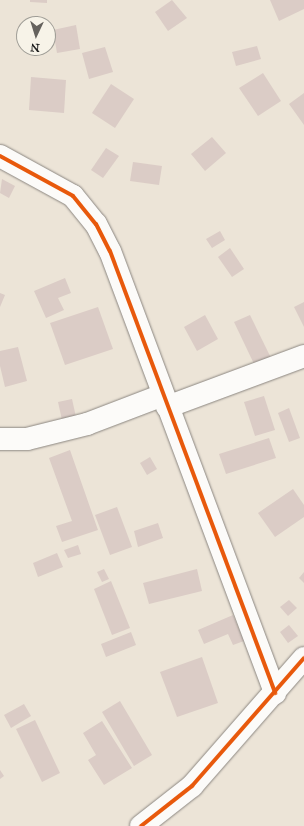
<!DOCTYPE html>
<style>
body{margin:0}
#map{position:relative;width:304px;height:826px;overflow:hidden;background:#ece4d7;font-family:"IM FELL Great Primer",serif}
div>[style]{position:absolute}
.building>*{inset:0;background:#dbccc6}
.roads{filter:drop-shadow(0 0 1px #8b8680) drop-shadow(0 0 1px #8b8680)}
.minor>*{height:22px;margin:-11px;padding:0 11px;transform-origin:11px;border-radius:11px;background:#fcfbf9}
.cycleway>*{height:4px;margin:-2px;padding:0 2px;transform-origin:2px;border-radius:2px;background:#e8590c}
span{translate:-50% -50%;white-space:nowrap;text-align:center;line-height:1.15;-webkit-text-stroke:4px #f7f3e8;paint-order:stroke}
.north{position:absolute;left:16px;top:16px;width:40px;height:40px;box-sizing:border-box;background:#f7f3e8;border:1px solid #9f9d96;border-radius:50%;rotate:184deg;font-size:11px;font-weight:700;line-height:16px;text-align:center;color:#1c1c1c}
.north::after{content:'';display:block;margin:auto;width:14px;height:18px;background:#65625d;clip-path:polygon(50% 0,100% 100%,50% 72%,0 100%)}
</style>
<div id="map">
<div class="building">
<i style="clip-path:polygon(30px 0,47px 0,47px 3px,30px 2px)"></i>
<i style="clip-path:polygon(172px 0,187px 18px,168px 31px,155px 12px)"></i>
<i style="clip-path:polygon(270px 0,304px 0,304px 9px,279px 21px)"></i>
<i style="clip-path:polygon(76px 25px,80px 49px,57px 53px,53px 30px)"></i>
<i style="clip-path:polygon(257px 46px,261px 59px,236px 66px,232px 52px)"></i>
<i style="clip-path:polygon(105px 47px,113px 72px,89px 79px,82px 53px)"></i>
<i style="clip-path:polygon(263px 73px,281px 101px,258px 116px,239px 88px)"></i>
<i style="clip-path:polygon(31px 77px,66px 80px,64px 113px,29px 110px)"></i>
<i style="clip-path:polygon(111px 84px,134px 99px,115px 128px,92px 113px)"></i>
<i style="clip-path:polygon(304px 93px,304px 125px,289px 104px)"></i>
<i style="clip-path:polygon(212px 137px,226px 153px,205px 171px,191px 154px)"></i>
<i style="clip-path:polygon(106px 148px,119px 156px,103px 178px,91px 170px)"></i>
<i style="clip-path:polygon(133px 162px,162px 166px,159px 185px,130px 181px)"></i>
<i style="clip-path:polygon(2px 179px,15px 186px,9px 198px,0 193px)"></i>
<i style="clip-path:polygon(220px 231px,225px 240px,212px 248px,206px 239px)"></i>
<i style="clip-path:polygon(230px 248px,244px 269px,232px 277px,218px 257px)"></i>
<i style="clip-path:polygon(65px 278px,71px 293px,58px 298px,64px 310px,46px 318px,34px 291px)"></i>
<i style="clip-path:polygon(0 293px,5px 295px,0 307px)"></i>
<i style="clip-path:polygon(304px 302px,304px 327px,294px 307px)"></i>
<i style="clip-path:polygon(98px 307px,113px 349px,65px 365px,50px 323px)"></i>
<i style="clip-path:polygon(205px 315px,218px 339px,197px 351px,184px 327px)"></i>
<i style="clip-path:polygon(250px 315px,271px 358px,255px 366px,234px 322px)"></i>
<i style="clip-path:polygon(18px 347px,27px 381px,5px 387px,0 366px,0 351px)"></i>
<i style="clip-path:polygon(264px 396px,275px 430px,255px 436px,244px 402px)"></i>
<i style="clip-path:polygon(72px 399px,76px 417px,62px 420px,58px 402px)"></i>
<i style="clip-path:polygon(289px 408px,300px 438px,289px 442px,278px 413px)"></i>
<i style="clip-path:polygon(269px 438px,276px 458px,226px 474px,219px 454px)"></i>
<i style="clip-path:polygon(70px 450px,98px 530px,62px 542px,56px 526px,72px 521px,49px 458px)"></i>
<i style="clip-path:polygon(150px 457px,157px 469px,147px 475px,140px 463px)"></i>
<i style="clip-path:polygon(293px 489px,304px 505px,304px 517px,275px 537px,258px 513px)"></i>
<i style="clip-path:polygon(117px 507px,132px 547px,110px 555px,95px 515px)"></i>
<i style="clip-path:polygon(158px 523px,163px 538px,138px 547px,134px 531px)"></i>
<i style="clip-path:polygon(78px 545px,81px 554px,68px 558px,64px 550px)"></i>
<i style="clip-path:polygon(57px 553px,63px 567px,38px 577px,33px 563px)"></i>
<i style="clip-path:polygon(104px 569px,109px 579px,102px 582px,97px 572px)"></i>
<i style="clip-path:polygon(197px 569px,202px 591px,149px 604px,143px 583px)"></i>
<i style="clip-path:polygon(304px 572px,304px 583px,299px 578px)"></i>
<i style="clip-path:polygon(111px 581px,130px 628px,112px 635px,94px 589px)"></i>
<i style="clip-path:polygon(289px 600px,297px 608px,288px 616px,280px 607px)"></i>
<i style="clip-path:polygon(233px 615px,244px 641px,233px 645px,228px 634px,204px 644px,198px 630px)"></i>
<i style="clip-path:polygon(289px 625px,298px 636px,288px 643px,280px 632px)"></i>
<i style="clip-path:polygon(131px 632px,136px 645px,106px 657px,101px 644px)"></i>
<i style="clip-path:polygon(202px 657px,218px 703px,177px 717px,160px 672px)"></i>
<i style="clip-path:polygon(120px 701px,152px 755px,134px 766px,102px 712px)"></i>
<i style="clip-path:polygon(24px 704px,31px 716px,11px 728px,4px 715px)"></i>
<i style="clip-path:polygon(35px 720px,60px 773px,42px 782px,16px 729px)"></i>
<i style="clip-path:polygon(102px 721px,132px 768px,104px 785px,88px 760px,96px 755px,83px 733px)"></i>
<i style="clip-path:polygon(0 770px,4px 776px,0 779px)"></i>
</div>
<div class="roads">
<div class="minor">
<i style="left:0;top:156px;width:83px;rotate:28.7deg"></i>
<i style="left:73px;top:196px;width:36px;rotate:51deg"></i>
<i style="left:96px;top:224px;width:30px;rotate:63deg"></i>
<i style="left:110px;top:251px;width:472px;rotate:69.5deg"></i>
<i style="left:167px;top:407px;width:146px;rotate:-20.4deg"></i>
<i style="left:0;top:439px;width:27px"></i>
<i style="left:27px;top:439px;width:62px;rotate:-14deg"></i>
<i style="left:87px;top:424px;width:81px;rotate:-20.9deg"></i>
<i style="left:141px;top:826px;width:65px;rotate:-38.1deg"></i>
<i style="left:192px;top:786px;width:170px;rotate:-48.8deg"></i>
</div>
</div>
<div class="cycleway">
<i style="left:0;top:156px;width:83px;rotate:28.7deg"></i>
<i style="left:73px;top:196px;width:36px;rotate:51deg"></i>
<i style="left:96px;top:224px;width:30px;rotate:63deg"></i>
<i style="left:110px;top:251px;width:472px;rotate:69.5deg"></i>
<i style="left:141px;top:826px;width:65px;rotate:-38.1deg"></i>
<i style="left:192px;top:786px;width:170px;rotate:-48.8deg"></i>
</div>
<div class="north">N</div>
</div>
